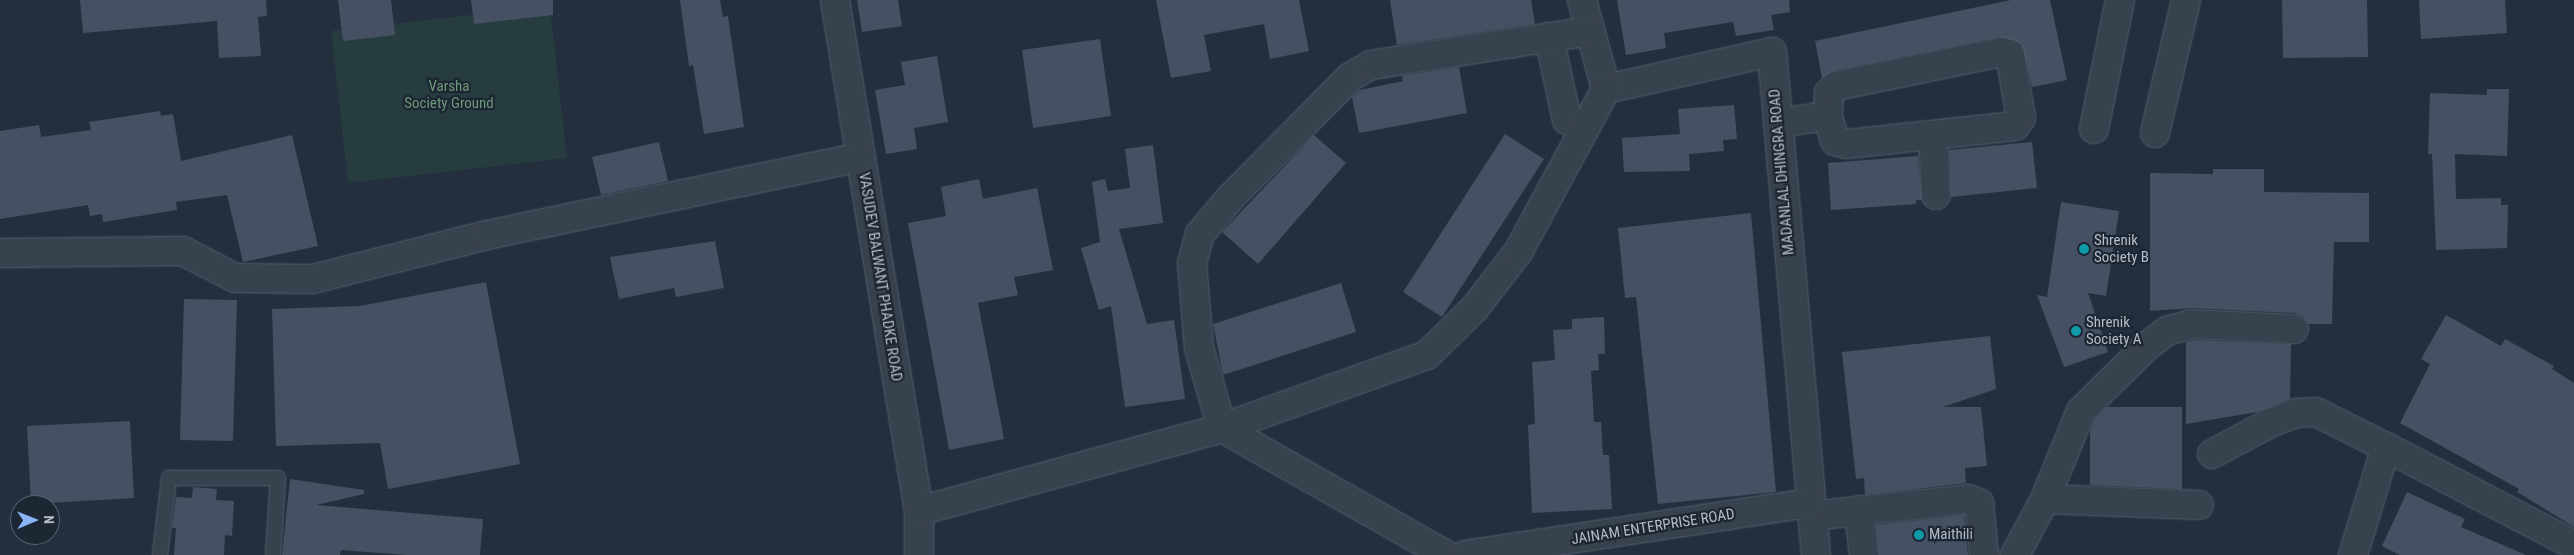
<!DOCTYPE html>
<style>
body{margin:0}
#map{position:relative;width:2574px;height:555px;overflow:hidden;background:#242f3e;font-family:"Roboto Condensed",sans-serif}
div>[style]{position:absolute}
.green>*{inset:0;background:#263c3f}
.building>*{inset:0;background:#455162}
.roads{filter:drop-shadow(0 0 1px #565f6c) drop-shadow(0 0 1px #565f6c)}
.service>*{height:14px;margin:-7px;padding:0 7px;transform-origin:7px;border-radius:7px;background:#38414e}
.minor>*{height:28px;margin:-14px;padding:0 14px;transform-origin:14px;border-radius:14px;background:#38414e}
.dots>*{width:14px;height:14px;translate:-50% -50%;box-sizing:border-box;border:2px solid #1d2633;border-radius:50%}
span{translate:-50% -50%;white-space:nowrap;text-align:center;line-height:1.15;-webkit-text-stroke:4.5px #1d2633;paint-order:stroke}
.park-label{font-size:15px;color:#6b9a76}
.street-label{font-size:15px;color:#b4bcc9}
.poi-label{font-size:15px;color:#b4bcc9}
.left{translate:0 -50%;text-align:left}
.north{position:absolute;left:10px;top:495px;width:50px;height:50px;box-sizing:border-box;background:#1d2633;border:1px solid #59626f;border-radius:50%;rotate:89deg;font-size:14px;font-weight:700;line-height:20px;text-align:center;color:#b4bcc9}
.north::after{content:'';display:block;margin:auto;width:18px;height:22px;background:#8ab4f8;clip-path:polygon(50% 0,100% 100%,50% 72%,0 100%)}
</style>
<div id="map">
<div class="green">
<i style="clip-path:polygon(550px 6px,567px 158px,348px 183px,331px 31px)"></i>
</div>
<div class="building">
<i style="clip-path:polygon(80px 0,266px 0,267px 16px,258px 17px,261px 56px,219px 58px,217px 21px,83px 33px)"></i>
<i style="clip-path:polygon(338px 0,391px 0,395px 35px,343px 41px)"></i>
<i style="clip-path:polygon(471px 0,553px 0,553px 15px,474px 24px)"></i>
<i style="clip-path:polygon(680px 0,720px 0,723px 17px,728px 16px,744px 127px,704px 134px,693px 65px,689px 66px)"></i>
<i style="clip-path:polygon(857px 0,898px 0,902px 26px,862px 32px)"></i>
<i style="clip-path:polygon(1156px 0,1299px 0,1309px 51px,1270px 59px,1264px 24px,1204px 35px,1211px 71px,1171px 78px)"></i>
<i style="clip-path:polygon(1390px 0,1531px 0,1535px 24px,1397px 45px)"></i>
<i style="clip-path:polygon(1617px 0,1789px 0,1790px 12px,1771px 15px,1774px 30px,1736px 36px,1733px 22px,1664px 33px,1666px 48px,1626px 55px)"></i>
<i style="clip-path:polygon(2011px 0,2050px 0,2067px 80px,2032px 87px,2022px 44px,1999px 37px,1833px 71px,1822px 78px,1815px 41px)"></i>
<i style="clip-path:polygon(2282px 0,2367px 0,2368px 57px,2283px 58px)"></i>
<i style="clip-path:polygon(2419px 0,2505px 0,2507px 33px,2421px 39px)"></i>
<i style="clip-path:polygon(1100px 39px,1111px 116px,1033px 128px,1022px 50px)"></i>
<i style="clip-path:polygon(937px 56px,948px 122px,914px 128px,917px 149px,886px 154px,875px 90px,905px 85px,901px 62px)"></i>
<i style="clip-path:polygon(1459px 67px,1467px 113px,1359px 133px,1352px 97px,1360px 90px,1403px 81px,1402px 76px)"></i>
<i style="clip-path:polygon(2487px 89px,2509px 89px,2507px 156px,2455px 154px,2456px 199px,2501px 198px,2501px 205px,2508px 205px,2507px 248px,2436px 250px,2432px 154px,2428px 154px,2430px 93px,2487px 95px)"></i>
<i style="clip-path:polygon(1734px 105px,1737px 139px,1723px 140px,1724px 151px,1689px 154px,1690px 171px,1624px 172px,1622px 138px,1680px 134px,1678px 109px)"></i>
<i style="clip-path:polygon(160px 111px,161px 116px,173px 114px,181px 161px,292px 135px,318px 246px,243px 262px,227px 195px,176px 202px,177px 210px,103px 222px,102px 214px,90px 216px,88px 205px,0 219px,0 131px,39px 125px,41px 137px,91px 130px,89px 122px)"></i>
<i style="clip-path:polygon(1505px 134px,1544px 159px,1442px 317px,1403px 292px)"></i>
<i style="clip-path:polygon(1314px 135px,1346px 163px,1258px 264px,1222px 232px)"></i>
<i style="clip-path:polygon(659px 142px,668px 181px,601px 195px,592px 157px)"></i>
<i style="clip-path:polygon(2032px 142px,2037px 188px,1951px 197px,1949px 150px)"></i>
<i style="clip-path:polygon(1153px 145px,1163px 223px,1119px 229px,1147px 324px,1174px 320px,1185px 399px,1125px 407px,1111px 306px,1099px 310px,1081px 248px,1100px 242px,1092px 182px,1105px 179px,1108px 191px,1130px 188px,1125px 149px)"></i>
<i style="clip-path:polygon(1918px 156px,1922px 200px,1916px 200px,1916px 204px,1831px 210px,1828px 163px)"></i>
<i style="clip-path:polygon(2213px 169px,2264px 169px,2264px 192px,2369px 193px,2369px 242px,2334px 242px,2332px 324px,2308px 324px,2303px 316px,2295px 313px,2192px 308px,2150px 311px,2150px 173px,2213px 174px)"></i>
<i style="clip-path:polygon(979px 179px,983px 199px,1037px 188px,1053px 270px,1014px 277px,1018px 295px,978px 303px,1004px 439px,949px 450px,908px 223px,946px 216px,941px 187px)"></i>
<i style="clip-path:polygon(2061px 202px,2119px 211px,2106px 296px,2088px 293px,2108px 352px,2064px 367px,2037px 295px,2047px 297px)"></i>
<i style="clip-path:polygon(1751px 213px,1776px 492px,1658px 504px,1636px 297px,1625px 298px,1618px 228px)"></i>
<i style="clip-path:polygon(715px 241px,724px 288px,676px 297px,674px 288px,619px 299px,610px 257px)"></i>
<i style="clip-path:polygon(486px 282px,520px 464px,388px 489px,380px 443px,276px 446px,272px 309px,360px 306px)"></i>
<i style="clip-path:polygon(1341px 283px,1356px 332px,1223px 375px,1213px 324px)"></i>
<i style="clip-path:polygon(184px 299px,237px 300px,233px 441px,180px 440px)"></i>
<i style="clip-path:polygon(2446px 315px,2501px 346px,2505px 339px,2554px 366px,2552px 369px,2574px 383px,2574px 527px,2517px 492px,2519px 489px,2400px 423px,2430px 364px,2421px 359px)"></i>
<i style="clip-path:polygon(1604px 317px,1605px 354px,1598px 354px,1599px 370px,1591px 371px,1594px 422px,1601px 422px,1603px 455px,1609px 455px,1612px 509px,1532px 513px,1528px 425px,1535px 424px,1532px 362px,1555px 360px,1553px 330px,1572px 329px,1572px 319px)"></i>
<i style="clip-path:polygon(1990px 336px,1996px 389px,1943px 407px,1981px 407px,1987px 466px,1965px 468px,1966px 483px,1865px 495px,1864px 478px,1856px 479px,1842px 352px)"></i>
<i style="clip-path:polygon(2193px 340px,2291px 344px,2290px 399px,2257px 412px,2186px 424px,2186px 342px)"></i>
<i style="clip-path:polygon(2107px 407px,2182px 407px,2182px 489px,2090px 485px,2090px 431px,2094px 420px)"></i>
<i style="clip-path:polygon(130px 421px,134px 498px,31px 504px,27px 426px)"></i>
<i style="clip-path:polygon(290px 479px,364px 490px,364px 494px,316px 505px,483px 519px,480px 555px,407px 555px,341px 550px,340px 555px,282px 555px)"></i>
<i style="clip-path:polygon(193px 487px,217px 489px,216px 500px,234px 501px,232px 536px,225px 535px,224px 555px,174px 555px,176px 528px,172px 528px,176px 497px,192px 498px)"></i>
<i style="clip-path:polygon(2407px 492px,2465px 519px,2461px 527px,2526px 555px,2400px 555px,2382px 546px)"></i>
<i style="clip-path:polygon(1964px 515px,1968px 555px,1879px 555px,1876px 525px)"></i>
</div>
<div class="roads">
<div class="service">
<i style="left:160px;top:555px;width:78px;rotate:-83.3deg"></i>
<i style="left:169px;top:478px;width:109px"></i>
<i style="left:278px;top:478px;width:77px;rotate:93.7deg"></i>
</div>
<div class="minor">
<i style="left:835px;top:0;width:518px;rotate:80.67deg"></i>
<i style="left:919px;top:511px;width:44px;rotate:90deg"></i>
<i style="left:1582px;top:0;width:92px;rotate:74.9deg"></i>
<i style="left:1549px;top:37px;width:85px;rotate:77.8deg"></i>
<i style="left:1606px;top:89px;width:170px;rotate:-12.6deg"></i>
<i style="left:1772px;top:52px;width:505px;rotate:85deg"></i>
<i style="left:1778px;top:123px;width:50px;rotate:-8deg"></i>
<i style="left:1828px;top:116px;width:23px;rotate:-88deg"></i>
<i style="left:1829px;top:93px;width:10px;rotate:-45deg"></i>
<i style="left:1836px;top:86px;width:169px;rotate:-11.6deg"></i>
<i style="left:2002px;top:52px;width:8px;rotate:14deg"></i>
<i style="left:2010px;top:54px;width:65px;rotate:80.2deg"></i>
<i style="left:2021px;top:118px;width:10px;rotate:127deg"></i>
<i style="left:2015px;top:126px;width:170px;rotate:173.9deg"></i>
<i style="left:1846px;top:144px;width:11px;rotate:-165deg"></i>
<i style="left:1835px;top:141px;width:26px;rotate:-106deg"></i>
<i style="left:2094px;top:129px;width:132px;rotate:-78.6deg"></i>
<i style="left:2155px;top:133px;width:137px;rotate:-76.9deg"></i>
<i style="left:1933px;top:136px;width:59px;rotate:87.1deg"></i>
<i style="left:0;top:253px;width:183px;rotate:-0.6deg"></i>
<i style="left:183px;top:251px;width:59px;rotate:27.4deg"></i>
<i style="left:235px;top:278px;width:78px;rotate:0.7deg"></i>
<i style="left:313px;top:279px;width:179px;rotate:-14.2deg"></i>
<i style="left:487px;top:235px;width:381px;rotate:-11.8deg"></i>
<i style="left:2212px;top:454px;width:66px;rotate:-28.1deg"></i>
<i style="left:2270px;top:423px;width:28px;rotate:-21deg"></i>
<i style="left:2296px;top:413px;width:20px;rotate:-3deg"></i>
<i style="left:2316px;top:412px;width:78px;rotate:26.6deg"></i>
<i style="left:2045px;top:499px;width:154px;rotate:2.2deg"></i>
<i style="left:1859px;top:510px;width:45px;rotate:83.7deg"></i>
<i style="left:919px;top:511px;width:314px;rotate:-15.3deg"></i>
<i style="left:1222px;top:428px;width:218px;rotate:-19.6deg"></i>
<i style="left:1427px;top:355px;width:66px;rotate:-44.4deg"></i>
<i style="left:1474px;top:309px;width:72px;rotate:-52.3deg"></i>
<i style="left:1518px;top:252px;width:185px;rotate:-61.6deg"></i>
<i style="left:1812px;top:516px;width:157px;rotate:-6.2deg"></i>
<i style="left:1968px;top:499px;width:12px;rotate:20deg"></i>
<i style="left:1979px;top:503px;width:52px;rotate:84.5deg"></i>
<i style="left:1446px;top:555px;width:257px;rotate:-150.4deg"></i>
<i style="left:1222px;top:428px;width:83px;rotate:-106deg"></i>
<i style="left:1199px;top:348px;width:85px;rotate:-94.7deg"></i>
<i style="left:1192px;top:263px;width:30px;rotate:-75deg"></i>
<i style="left:1200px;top:234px;width:48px;rotate:-50deg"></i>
<i style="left:1231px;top:197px;width:169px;rotate:-45.2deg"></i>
<i style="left:1350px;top:77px;width:24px;rotate:-30deg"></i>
<i style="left:1371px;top:65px;width:222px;rotate:-8.8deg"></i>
<i style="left:1465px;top:555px;width:349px;rotate:-8.6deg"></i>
<i style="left:2015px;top:555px;width:64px;rotate:-61.8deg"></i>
<i style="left:2045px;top:499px;width:95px;rotate:-67.8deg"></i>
<i style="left:2081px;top:411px;width:93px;rotate:-44.6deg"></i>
<i style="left:2147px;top:346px;width:25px;rotate:-37deg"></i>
<i style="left:2167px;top:331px;width:25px;rotate:-16deg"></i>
<i style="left:2191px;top:324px;width:103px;rotate:2.8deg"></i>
<i style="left:2353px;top:555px;width:113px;rotate:-73deg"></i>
<i style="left:2386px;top:447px;width:212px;rotate:27.5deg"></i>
</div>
</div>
<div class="dots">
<i style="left:2084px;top:249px;background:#0f9aa8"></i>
<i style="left:2076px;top:331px;background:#0f9aa8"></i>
<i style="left:1919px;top:535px;background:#0f9aa8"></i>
</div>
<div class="park-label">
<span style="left:449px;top:95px">Varsha<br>Society Ground</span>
</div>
<div class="street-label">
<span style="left:1782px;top:172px;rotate:-95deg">MADANLAL DHINGRA ROAD</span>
<span style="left:880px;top:277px;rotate:81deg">VASUDEV BALWANT PHADKE ROAD</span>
<span style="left:1653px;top:527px;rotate:-9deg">JAINAM ENTERPRISE ROAD</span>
</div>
<div class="poi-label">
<span class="left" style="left:2094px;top:249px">Shrenik<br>Society B</span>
<span class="left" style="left:2086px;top:331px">Shrenik<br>Society A</span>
<span class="left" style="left:1929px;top:535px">Maithili</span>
</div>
<div class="north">N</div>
</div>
